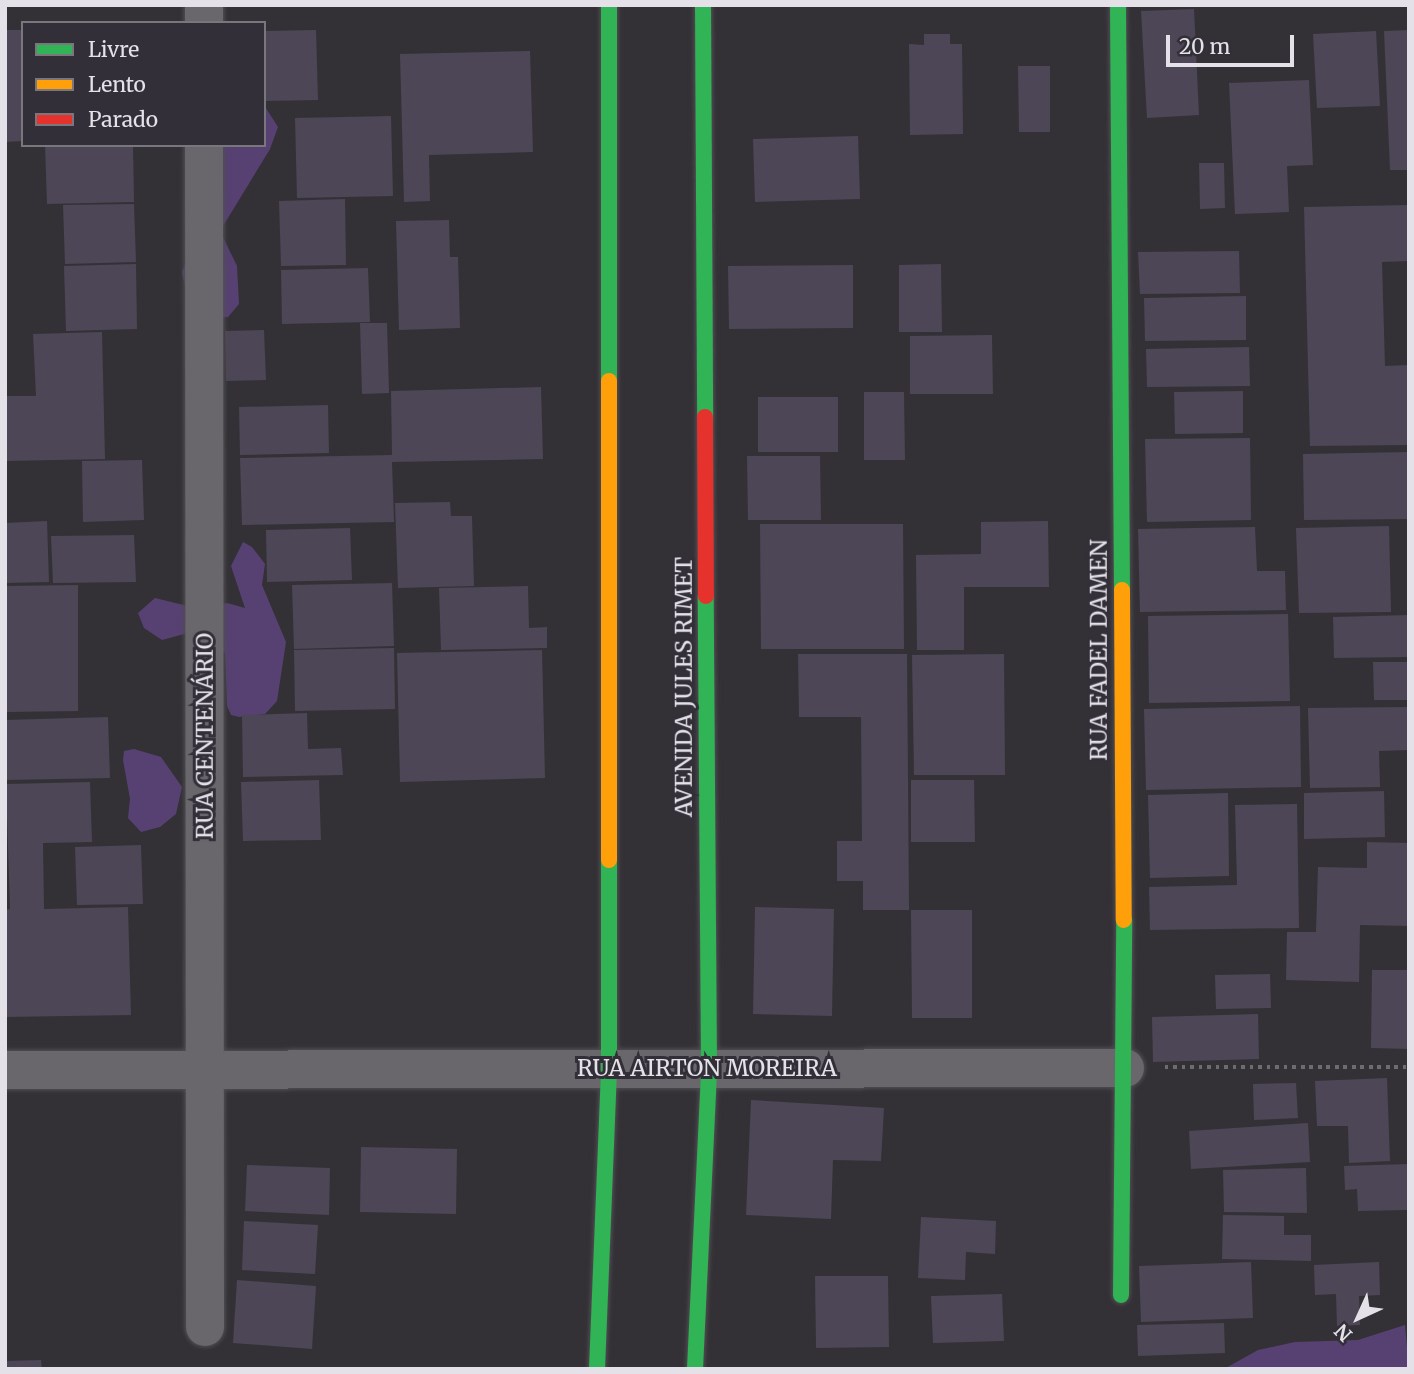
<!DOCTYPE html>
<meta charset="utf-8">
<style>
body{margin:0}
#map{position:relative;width:1414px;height:1374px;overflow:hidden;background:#333136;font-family:Merriweather,serif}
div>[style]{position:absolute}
.green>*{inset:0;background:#574173}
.building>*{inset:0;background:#4d4656}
.path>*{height:4.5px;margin-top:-2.25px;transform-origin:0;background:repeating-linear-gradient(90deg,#6d6c6f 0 3.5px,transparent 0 8.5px)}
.roads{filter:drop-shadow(0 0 2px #504e52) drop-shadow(0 0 2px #504e52)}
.street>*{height:38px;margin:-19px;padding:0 19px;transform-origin:19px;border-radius:19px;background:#69676b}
.fast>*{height:16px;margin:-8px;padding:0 8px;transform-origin:8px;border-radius:8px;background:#30b455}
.slow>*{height:16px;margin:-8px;padding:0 8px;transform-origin:8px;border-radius:8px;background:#ff9f0a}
.jam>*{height:16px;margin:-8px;padding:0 8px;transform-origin:8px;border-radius:8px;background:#e5322d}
span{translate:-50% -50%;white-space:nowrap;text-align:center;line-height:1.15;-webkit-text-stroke:6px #322f38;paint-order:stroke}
.street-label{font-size:23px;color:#e4e1e8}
.frame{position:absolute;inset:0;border:7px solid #e4e1e8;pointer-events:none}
.legend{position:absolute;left:21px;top:21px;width:245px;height:126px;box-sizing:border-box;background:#322f38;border:2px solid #79767e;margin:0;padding:9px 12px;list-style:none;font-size:21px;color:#e4e1e8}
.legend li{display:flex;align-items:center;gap:14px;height:35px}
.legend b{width:35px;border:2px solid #79767e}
.north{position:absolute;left:1323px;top:1283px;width:70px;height:70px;-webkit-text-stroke:5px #322f38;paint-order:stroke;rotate:225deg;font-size:19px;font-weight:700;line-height:28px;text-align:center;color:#e4e1e8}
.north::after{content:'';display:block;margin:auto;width:24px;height:32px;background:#e4e1e8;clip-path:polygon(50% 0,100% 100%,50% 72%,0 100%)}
.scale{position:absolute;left:1166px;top:35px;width:128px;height:32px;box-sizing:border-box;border:4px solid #e4e1e8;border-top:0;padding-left:9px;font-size:21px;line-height:24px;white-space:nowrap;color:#e4e1e8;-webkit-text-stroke:5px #322f38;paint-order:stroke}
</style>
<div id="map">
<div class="green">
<i style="clip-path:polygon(264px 105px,278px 127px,270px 149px,220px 231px,237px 266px,239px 304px,228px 317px,209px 318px,186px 292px,182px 272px,189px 254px,193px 145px,264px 145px)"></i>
<i style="clip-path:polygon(243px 542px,252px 547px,265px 564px,262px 585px,286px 642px,277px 701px,265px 714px,239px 717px,231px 715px,227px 706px,225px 653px,207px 636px,188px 633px,162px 640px,144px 628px,138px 613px,155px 598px,200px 609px,227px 603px,245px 608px,231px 566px)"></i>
<i style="clip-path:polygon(134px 749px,161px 757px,182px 787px,176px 814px,160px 827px,141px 832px,128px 818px,130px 799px,123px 760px,124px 751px)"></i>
<i style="clip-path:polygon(1405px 1325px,1409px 1369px,1224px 1369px,1258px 1350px,1295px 1342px,1358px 1340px)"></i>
</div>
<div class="building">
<i style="clip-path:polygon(1194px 9px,1199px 115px,1147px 118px,1141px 11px)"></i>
<i style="clip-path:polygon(5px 30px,23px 30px,23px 141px,5px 142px)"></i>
<i style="clip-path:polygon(316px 30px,318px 100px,264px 101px,264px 31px)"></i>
<i style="clip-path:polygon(1409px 30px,1409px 170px,1390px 170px,1384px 31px)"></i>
<i style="clip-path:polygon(1376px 31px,1380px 106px,1317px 108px,1313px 34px)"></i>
<i style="clip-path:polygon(924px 34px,950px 34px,950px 44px,962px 44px,963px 134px,910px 135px,909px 44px,924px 45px)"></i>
<i style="clip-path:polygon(530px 51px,533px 152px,429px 155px,430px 201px,404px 202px,400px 54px)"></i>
<i style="clip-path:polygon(1018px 66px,1050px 66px,1050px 132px,1019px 132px)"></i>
<i style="clip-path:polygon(1309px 80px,1313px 165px,1287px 166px,1289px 212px,1235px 214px,1229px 83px)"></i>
<i style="clip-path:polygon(391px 116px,393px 196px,297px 198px,295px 118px)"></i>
<i style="clip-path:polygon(858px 136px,860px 199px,755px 202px,753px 139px)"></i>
<i style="clip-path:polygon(45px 145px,133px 145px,134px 202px,47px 204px)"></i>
<i style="clip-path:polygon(1199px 163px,1224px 163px,1225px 208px,1200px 209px)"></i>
<i style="clip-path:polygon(345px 199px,346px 265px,281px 266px,279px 201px)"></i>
<i style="clip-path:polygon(134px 204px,136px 262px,65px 264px,63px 205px)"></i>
<i style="clip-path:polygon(1409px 205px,1409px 261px,1382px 262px,1385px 366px,1409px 365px,1409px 445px,1310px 446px,1304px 207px)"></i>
<i style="clip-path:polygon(449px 220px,450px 257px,458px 257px,460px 328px,399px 330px,396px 221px)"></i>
<i style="clip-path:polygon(1239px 251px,1240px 293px,1140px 294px,1138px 252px)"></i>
<i style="clip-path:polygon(136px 264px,137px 329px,66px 331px,64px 266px)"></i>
<i style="clip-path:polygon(941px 264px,942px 332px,899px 332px,899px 265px)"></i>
<i style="clip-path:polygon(853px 265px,853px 328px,729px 329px,728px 266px)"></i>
<i style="clip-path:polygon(368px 268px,370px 322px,282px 324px,281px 270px)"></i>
<i style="clip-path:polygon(1246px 296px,1246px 340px,1145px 341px,1144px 298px)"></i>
<i style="clip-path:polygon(360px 323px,387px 323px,389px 393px,362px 394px)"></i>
<i style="clip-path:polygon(264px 330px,266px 380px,226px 381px,225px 331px)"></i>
<i style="clip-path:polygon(102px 332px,105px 459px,6px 461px,5px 396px,36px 396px,33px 334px)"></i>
<i style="clip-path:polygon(992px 335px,993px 394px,910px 394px,910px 336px)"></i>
<i style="clip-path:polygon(1249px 347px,1250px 386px,1147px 387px,1146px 349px)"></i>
<i style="clip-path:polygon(541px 387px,543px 459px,392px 462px,394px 522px,242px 525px,240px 458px,392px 455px,391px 391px)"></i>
<i style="clip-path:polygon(1243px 391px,1243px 433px,1175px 434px,1174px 392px)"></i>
<i style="clip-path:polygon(864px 392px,904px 392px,905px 460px,864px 460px)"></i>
<i style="clip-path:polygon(758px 397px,838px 397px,838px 452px,758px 452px)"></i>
<i style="clip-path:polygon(328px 405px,329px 453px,240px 455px,239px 407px)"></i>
<i style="clip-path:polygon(1250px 438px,1251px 520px,1147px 522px,1145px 439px)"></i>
<i style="clip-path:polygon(1409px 452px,1409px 519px,1304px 520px,1303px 454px)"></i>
<i style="clip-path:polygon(747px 456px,820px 456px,821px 520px,748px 520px)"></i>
<i style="clip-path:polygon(142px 460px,144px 520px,83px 522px,82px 461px)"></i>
<i style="clip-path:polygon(450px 502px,451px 516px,472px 516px,474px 586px,398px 588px,395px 503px)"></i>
<i style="clip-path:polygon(47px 521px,49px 582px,5px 583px,5px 523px)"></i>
<i style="clip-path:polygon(1048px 521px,1049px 587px,964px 587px,964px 650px,917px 650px,916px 555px,981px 554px,981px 522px)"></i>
<i style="clip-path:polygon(760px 524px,903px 524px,904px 649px,761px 649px)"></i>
<i style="clip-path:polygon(1389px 526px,1391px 612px,1299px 613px,1296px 528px)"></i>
<i style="clip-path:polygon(1255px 527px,1257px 571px,1285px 571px,1286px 610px,1140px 612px,1138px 529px)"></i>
<i style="clip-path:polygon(350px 528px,352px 580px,267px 582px,266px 530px)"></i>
<i style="clip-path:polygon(134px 535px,136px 582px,53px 583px,51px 536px)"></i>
<i style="clip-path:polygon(392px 583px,394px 646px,294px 649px,292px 585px)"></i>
<i style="clip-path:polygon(78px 585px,78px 711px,6px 712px,5px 586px)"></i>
<i style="clip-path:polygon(528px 586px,529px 628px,547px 627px,547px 648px,441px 650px,439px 588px)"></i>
<i style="clip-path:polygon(1288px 614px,1290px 701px,1149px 703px,1148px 616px)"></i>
<i style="clip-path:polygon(1409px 615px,1409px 657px,1334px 658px,1333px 617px)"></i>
<i style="clip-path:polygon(394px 648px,395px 709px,295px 711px,294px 650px)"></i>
<i style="clip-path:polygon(542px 650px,545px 778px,400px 782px,397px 653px)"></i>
<i style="clip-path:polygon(798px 654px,907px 654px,909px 910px,863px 910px,863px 881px,837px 881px,837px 841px,862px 841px,861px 717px,799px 717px)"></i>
<i style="clip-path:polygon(1004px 654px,1005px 775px,914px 775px,912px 655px)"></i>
<i style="clip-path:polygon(1373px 662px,1409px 662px,1409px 700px,1374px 700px)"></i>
<i style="clip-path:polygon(1300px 706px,1301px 787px,1146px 790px,1144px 709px)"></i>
<i style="clip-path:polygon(1409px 707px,1409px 750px,1379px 751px,1380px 787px,1310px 788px,1308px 708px)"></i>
<i style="clip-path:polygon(307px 713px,308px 749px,341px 748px,343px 775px,243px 777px,242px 715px)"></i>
<i style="clip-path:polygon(108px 717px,110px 778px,6px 780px,5px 720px)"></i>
<i style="clip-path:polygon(319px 780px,321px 840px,243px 841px,241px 782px)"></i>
<i style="clip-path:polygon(911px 780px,974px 780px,975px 842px,911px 842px)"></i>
<i style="clip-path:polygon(90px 782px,92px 842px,43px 843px,44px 909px,128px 907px,131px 1015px,5px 1017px,5px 910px,10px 909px,6px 784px)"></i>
<i style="clip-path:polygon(1384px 791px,1385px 837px,1304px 839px,1304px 793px)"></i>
<i style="clip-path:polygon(1228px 793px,1229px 876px,1150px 878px,1148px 795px)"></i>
<i style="clip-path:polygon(1297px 804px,1299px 928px,1150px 930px,1149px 887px,1237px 885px,1235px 805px)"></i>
<i style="clip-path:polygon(1367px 842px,1409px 843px,1409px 926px,1360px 925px,1359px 982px,1286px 980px,1287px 932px,1316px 932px,1318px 867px,1367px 868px)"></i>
<i style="clip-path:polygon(141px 845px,143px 904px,77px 905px,75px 847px)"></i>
<i style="clip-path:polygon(755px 907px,834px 909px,832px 1016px,753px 1014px)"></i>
<i style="clip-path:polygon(911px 910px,972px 910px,972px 1018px,912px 1018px)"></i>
<i style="clip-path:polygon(1372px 970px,1409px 970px,1409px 1049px,1371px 1048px)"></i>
<i style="clip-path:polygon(1270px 974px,1271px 1008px,1216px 1009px,1215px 975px)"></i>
<i style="clip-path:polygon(1258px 1014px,1259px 1059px,1153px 1062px,1152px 1017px)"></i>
<i style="clip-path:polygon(1387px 1078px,1390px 1161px,1349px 1163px,1348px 1126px,1317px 1126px,1315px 1081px)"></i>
<i style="clip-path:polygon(1296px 1083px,1298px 1118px,1254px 1120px,1253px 1084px)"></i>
<i style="clip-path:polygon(751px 1100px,884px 1108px,881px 1161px,833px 1160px,831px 1219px,746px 1215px)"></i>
<i style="clip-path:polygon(1308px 1123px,1310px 1162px,1191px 1169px,1189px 1131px)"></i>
<i style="clip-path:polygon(361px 1147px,457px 1149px,456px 1214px,360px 1212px)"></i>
<i style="clip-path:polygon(1409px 1164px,1409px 1210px,1358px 1211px,1357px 1189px,1345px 1190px,1344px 1166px)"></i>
<i style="clip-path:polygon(247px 1165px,330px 1168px,329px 1215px,245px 1211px)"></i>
<i style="clip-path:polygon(1306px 1168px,1307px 1213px,1224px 1212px,1223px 1170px)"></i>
<i style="clip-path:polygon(1223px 1215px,1284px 1216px,1284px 1235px,1311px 1235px,1311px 1261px,1222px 1259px)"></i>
<i style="clip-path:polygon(921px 1217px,996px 1221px,995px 1254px,966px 1252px,965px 1280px,918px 1278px)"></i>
<i style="clip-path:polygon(244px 1221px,318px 1225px,315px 1274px,242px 1270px)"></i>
<i style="clip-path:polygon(1251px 1262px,1253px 1318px,1141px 1322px,1139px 1266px)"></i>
<i style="clip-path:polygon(1379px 1262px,1380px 1295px,1359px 1296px,1360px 1325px,1337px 1326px,1336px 1294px,1315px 1295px,1314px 1265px)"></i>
<i style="clip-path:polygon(815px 1276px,888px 1276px,889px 1347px,816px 1348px)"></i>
<i style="clip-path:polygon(237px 1280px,316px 1286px,312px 1349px,233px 1343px)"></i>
<i style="clip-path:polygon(1002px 1294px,1004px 1341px,933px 1343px,931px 1296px)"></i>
<i style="clip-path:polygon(1224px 1323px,1225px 1353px,1138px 1356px,1137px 1325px)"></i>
<i style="clip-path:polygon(41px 1360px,42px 1369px,5px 1369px,5px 1361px)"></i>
</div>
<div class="path">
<i style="left:1165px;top:1067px;width:244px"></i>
</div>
<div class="roads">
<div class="street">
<i style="left:204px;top:5px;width:18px;rotate:90deg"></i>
<i style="left:204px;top:145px;width:1182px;rotate:89.95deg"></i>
<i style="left:5px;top:1070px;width:1120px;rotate:-0.1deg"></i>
</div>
<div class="fast">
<i style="left:609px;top:5px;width:376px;rotate:90deg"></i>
<i style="left:703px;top:5px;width:412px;rotate:89.7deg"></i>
<i style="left:1118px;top:5px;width:585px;rotate:89.61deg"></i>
<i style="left:1121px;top:1295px;width:375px;rotate:-89.5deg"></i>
<i style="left:597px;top:1369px;width:300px;rotate:-87.7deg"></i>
<i style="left:609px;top:1069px;width:209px;rotate:-90deg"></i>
<i style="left:695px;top:1369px;width:301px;rotate:-87.3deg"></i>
<i style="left:709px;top:1068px;width:472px;rotate:-90.4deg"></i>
</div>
<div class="slow">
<i style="left:609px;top:381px;width:479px;rotate:90deg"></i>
<i style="left:1122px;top:590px;width:330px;rotate:89.7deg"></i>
</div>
<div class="jam">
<i style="left:705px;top:417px;width:179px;rotate:89.7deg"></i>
</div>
</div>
<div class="street-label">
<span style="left:1099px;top:650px;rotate:-90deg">RUA FADEL DAMEN</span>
<span style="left:684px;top:687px;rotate:-90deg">AVENIDA JULES RIMET</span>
<span style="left:205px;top:736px;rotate:-90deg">RUA CENTENÁRIO</span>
<span style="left:707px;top:1068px">RUA AIRTON MOREIRA</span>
</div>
<div class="frame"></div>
<ul class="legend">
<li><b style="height:9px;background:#30b455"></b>Livre</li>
<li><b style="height:9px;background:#ff9f0a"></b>Lento</li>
<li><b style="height:9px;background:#e5322d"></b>Parado</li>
</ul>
<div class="north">N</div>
<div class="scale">20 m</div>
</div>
